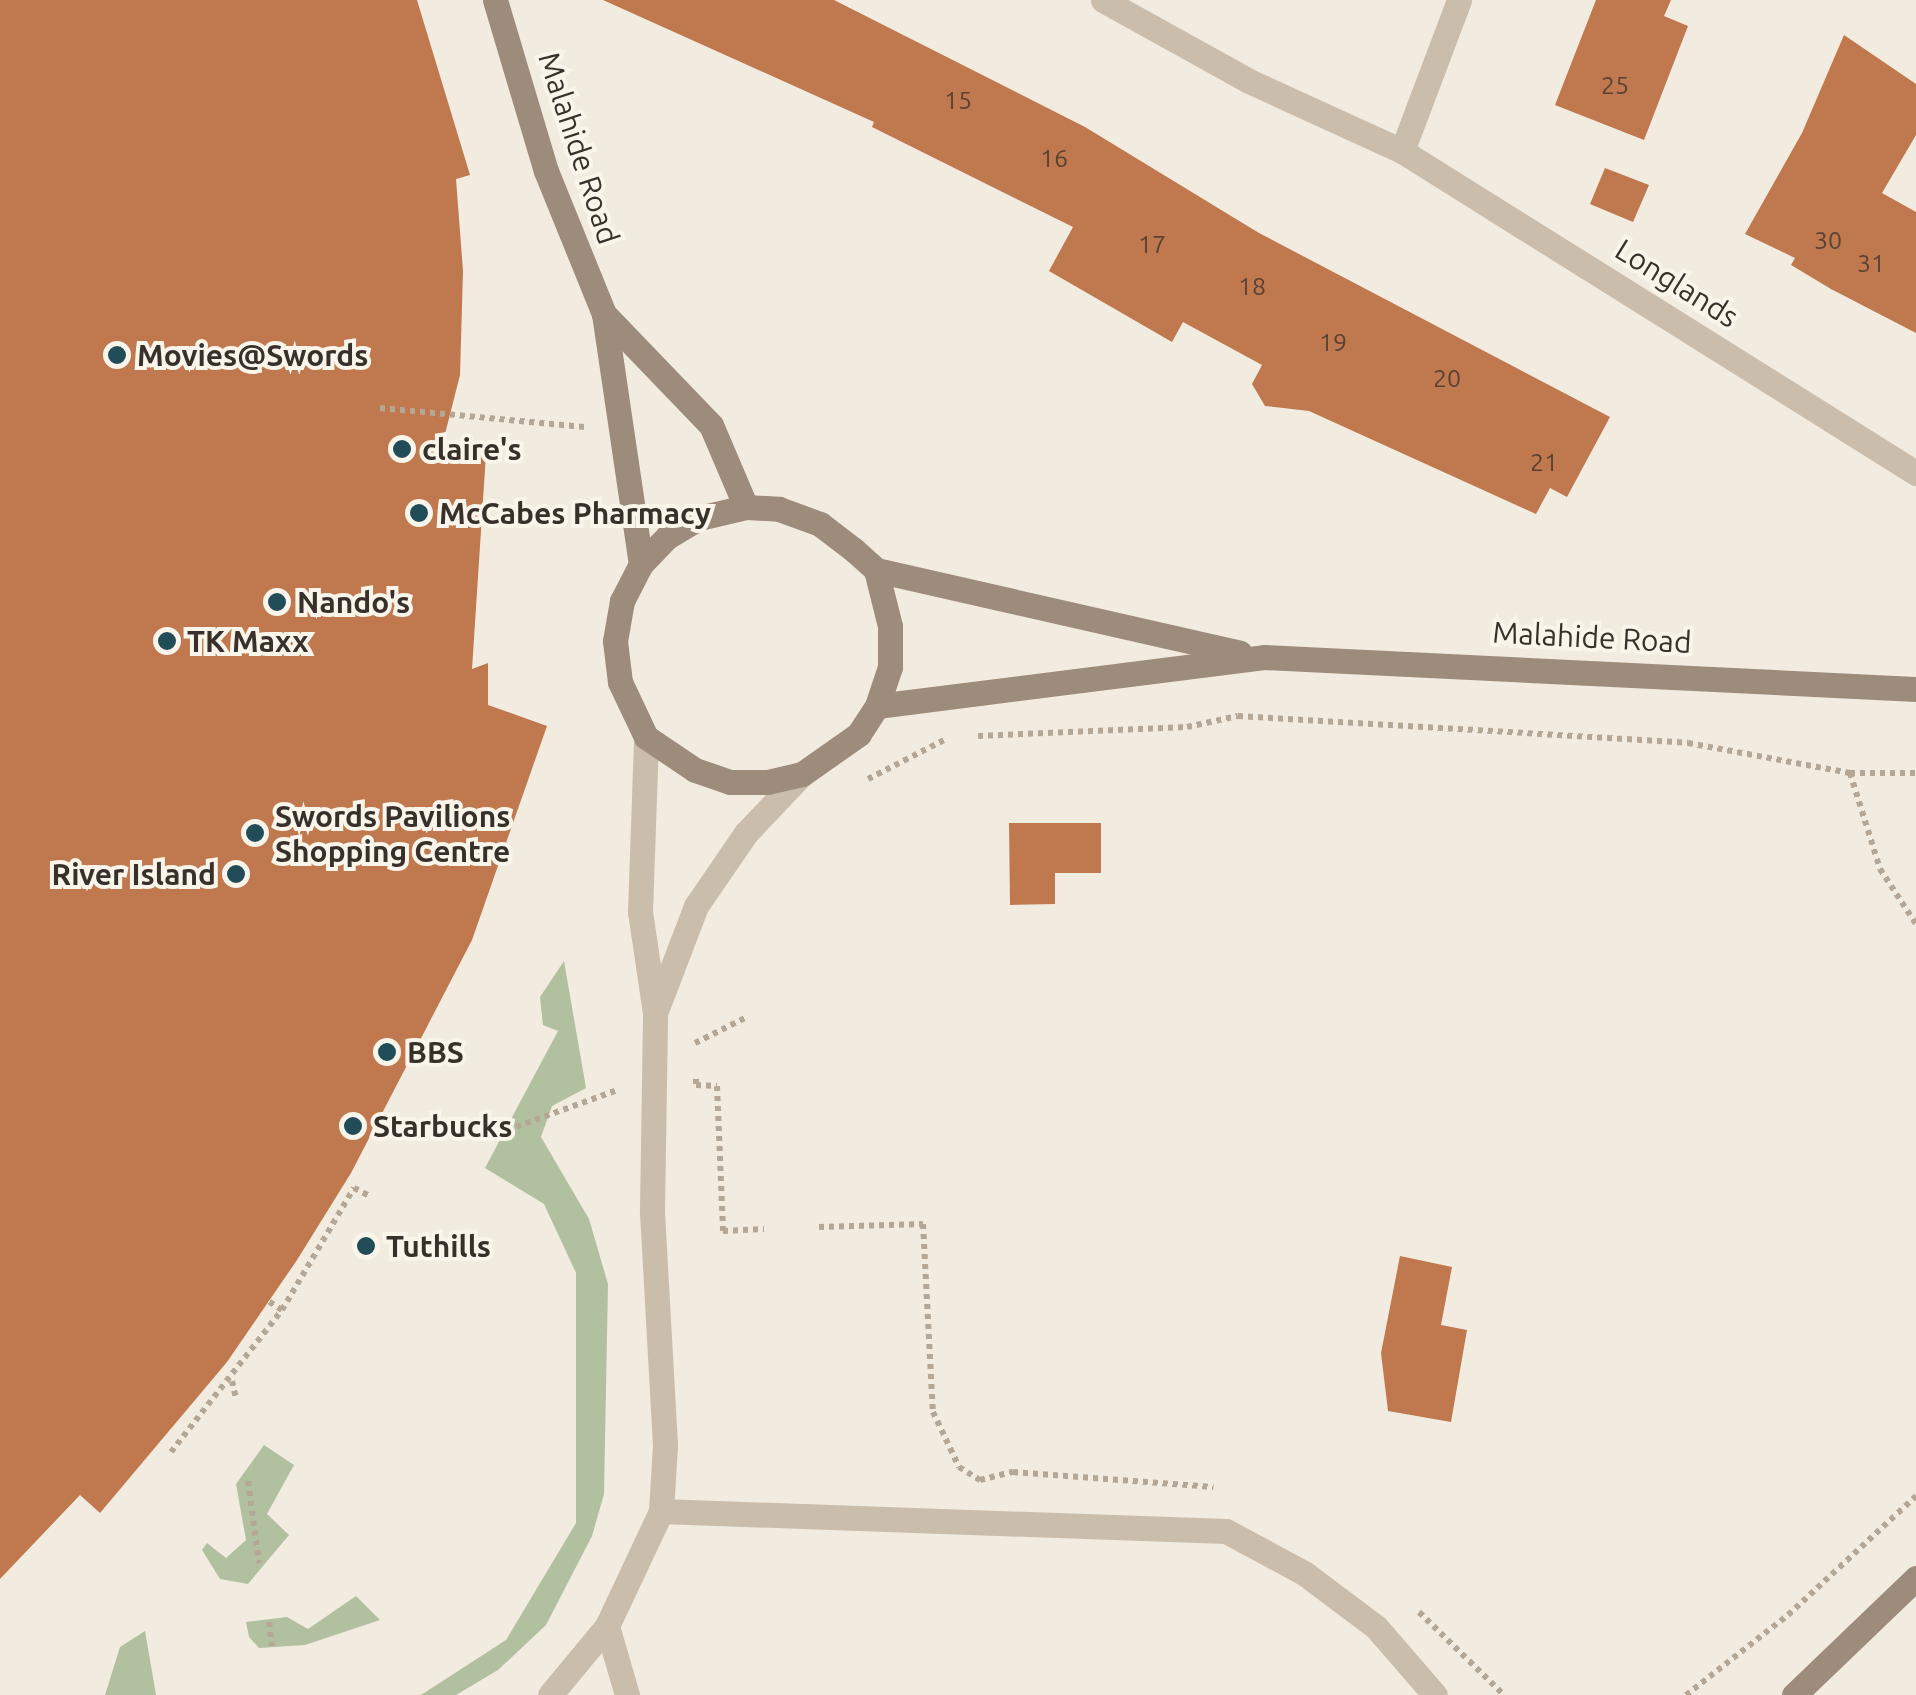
<!DOCTYPE html>
<style>
body{margin:0}
#map{position:relative;width:1916px;height:1695px;overflow:hidden;background:#f2ebdf;font-family:Ubuntu,sans-serif}
div>[style]{position:absolute}
.green>*{inset:0;background:#b1c09f}
.building>*{inset:0;background:#c0784e}
.path>*{height:6px;margin-top:-3px;transform-origin:0;background:repeating-linear-gradient(90deg,#b5a795 0 5px,transparent 0 10px)}
.lane>*{height:25px;margin:-12.5px;padding:0 12.5px;transform-origin:12.5px;border-radius:12.5px;background:#cabdab}
.street>*{height:25px;margin:-12.5px;padding:0 12.5px;transform-origin:12.5px;border-radius:12.5px;background:#cabdab}
.secondary>*{height:25px;margin:-12.5px;padding:0 12.5px;transform-origin:12.5px;border-radius:12.5px;background:#9d8c7c}
.dots>*{width:28px;height:28px;translate:-50% -50%;box-sizing:border-box;border:5px solid #f9f5eb;border-radius:50%}
span{translate:-50% -50%;white-space:nowrap;text-align:center;line-height:1.15;-webkit-text-stroke:8px #f9f5eb;paint-order:stroke}
.number-label{font-size:25px;color:#5a4233}
.number-label span{-webkit-text-stroke-width:0}
.street-label{font-size:30px;color:#38302a}
.poi-label{font-size:30px;color:#38302a;font-weight:700}
.left{translate:0 -50%;text-align:left}
.right{translate:-100% -50%;text-align:right}
</style>
<div id="map">
<div class="green">
<i style="clip-path:polygon(564px 961px,586px 1088px,552px 1106px,541px 1137px,589px 1219px,608px 1284px,604px 1494px,592px 1536px,546px 1625px,498px 1670px,456px 1695px,421px 1695px,506px 1640px,576px 1523px,576px 1273px,544px 1204px,485px 1168px,558px 1031px,543px 1025px,540px 997px)"></i>
<i style="clip-path:polygon(264px 1445px,294px 1465px,267px 1514px,289px 1535px,248px 1584px,220px 1579px,202px 1550px,207px 1543px,226px 1558px,246px 1540px,236px 1484px)"></i>
<i style="clip-path:polygon(356px 1596px,380px 1620px,305px 1645px,259px 1648px,249px 1637px,246px 1622px,287px 1617px,308px 1629px)"></i>
<i style="clip-path:polygon(145px 1631px,156px 1695px,105px 1695px,120px 1647px)"></i>
</div>
<div class="building">
<i style="clip-path:polygon(0 0,417px 0,470px 175px,456px 179px,463px 271px,460px 375px,442px 446px,486px 454px,472px 669px,488px 663px,488px 705px,547px 726px,472px 940px,351px 1173px,297px 1260px,227px 1362px,100px 1513px,80px 1495px,0 1579px)"></i>
<i style="clip-path:polygon(603px 0,834px 0,1085px 127px,1259px 233px,1610px 417px,1567px 497px,1550px 488px,1536px 514px,1309px 411px,1265px 406px,1252px 384px,1262px 365px,1183px 322px,1172px 342px,1049px 271px,1073px 227px,872px 127px,874px 122px)"></i>
<i style="clip-path:polygon(1596px 0,1671px 0,1664px 16px,1688px 26px,1644px 140px,1555px 105px)"></i>
<i style="clip-path:polygon(1844px 35px,1916px 84px,1916px 135px,1882px 193px,1916px 212px,1916px 333px,1831px 289px,1791px 265px,1795px 258px,1745px 234px,1802px 133px)"></i>
<i style="clip-path:polygon(1605px 168px,1649px 185px,1633px 222px,1590px 204px)"></i>
<i style="clip-path:polygon(1009px 823px,1101px 823px,1101px 873px,1055px 873px,1055px 904px,1010px 905px)"></i>
<i style="clip-path:polygon(1400px 1256px,1452px 1267px,1441px 1325px,1467px 1330px,1451px 1422px,1388px 1411px,1381px 1353px)"></i>
</div>
<div class="path">
<i style="left:380px;top:408px;width:205px;rotate:5.3deg"></i>
<i style="left:978px;top:736px;width:209px;rotate:-2.5deg"></i>
<i style="left:1187px;top:727px;width:52px;rotate:-12.2deg"></i>
<i style="left:1238px;top:716px;width:451px;rotate:3.4deg"></i>
<i style="left:1688px;top:743px;width:165px;rotate:10.5deg"></i>
<i style="left:1850px;top:773px;width:66px"></i>
<i style="left:1850px;top:773px;width:101px;rotate:72.6deg"></i>
<i style="left:1880px;top:869px;width:66px;rotate:56.8deg"></i>
<i style="left:868px;top:779px;width:88px;rotate:-27.1deg"></i>
<i style="left:695px;top:1043px;width:58px;rotate:-26.6deg"></i>
<i style="left:696px;top:1079px;width:6px;rotate:90deg"></i>
<i style="left:696px;top:1085px;width:21px;rotate:3deg"></i>
<i style="left:717px;top:1086px;width:145px;rotate:87.6deg"></i>
<i style="left:723px;top:1231px;width:41px;rotate:-2.8deg"></i>
<i style="left:507px;top:1130px;width:115px;rotate:-19.9deg"></i>
<i style="left:819px;top:1227px;width:104px;rotate:-1.7deg"></i>
<i style="left:923px;top:1224px;width:188px;rotate:87deg"></i>
<i style="left:933px;top:1412px;width:61px;rotate:64.7deg"></i>
<i style="left:959px;top:1467px;width:25px;rotate:32deg"></i>
<i style="left:980px;top:1480px;width:34px;rotate:-14deg"></i>
<i style="left:1013px;top:1472px;width:201px;rotate:4.3deg"></i>
<i style="left:282px;top:1310px;width:142px;rotate:-59.5deg"></i>
<i style="left:354px;top:1188px;width:20px;rotate:27deg"></i>
<i style="left:232px;top:1381px;width:17px;rotate:77deg"></i>
<i style="left:171px;top:1452px;width:180px;rotate:-52deg"></i>
<i style="left:282px;top:1310px;width:17px;rotate:-147deg"></i>
<i style="left:248px;top:1481px;width:83px;rotate:82.4deg"></i>
<i style="left:1419px;top:1612px;width:119px;rotate:44.3deg"></i>
<i style="left:269px;top:1622px;width:24px;rotate:83deg"></i>
<i style="left:1686px;top:1695px;width:130px;rotate:-38.1deg"></i>
<i style="left:1788px;top:1615px;width:175px;rotate:-42.9deg"></i>
</div>
<div class="lane">
<i style="left:657px;top:1008px;width:109px;rotate:-69.1deg"></i>
<i style="left:696px;top:906px;width:88px;rotate:-55.6deg"></i>
<i style="left:746px;top:833px;width:81px;rotate:-46.5deg"></i>
<i style="left:661px;top:1511px;width:565px;rotate:2.03deg"></i>
<i style="left:1226px;top:1531px;width:89px;rotate:28.3deg"></i>
<i style="left:1304px;top:1573px;width:90px;rotate:36.9deg"></i>
<i style="left:1376px;top:1627px;width:90px;rotate:49.1deg"></i>
<i style="left:607px;top:1626px;width:72px;rotate:73.8deg"></i>
<i style="left:550px;top:1695px;width:89px;rotate:-50.4deg"></i>
<i style="left:607px;top:1626px;width:127px;rotate:-64.8deg"></i>
<i style="left:661px;top:1511px;width:66px;rotate:-86.5deg"></i>
<i style="left:665px;top:1445px;width:236px;rotate:-93.2deg"></i>
<i style="left:652px;top:1209px;width:196px;rotate:-89.1deg"></i>
<i style="left:655px;top:1013px;width:102px;rotate:-98.4deg"></i>
<i style="left:640px;top:912px;width:175px;rotate:-88deg"></i>
</div>
<div class="street">
<i style="left:1103px;top:0;width:167px;rotate:29deg"></i>
<i style="left:1249px;top:81px;width:168px;rotate:24.6deg"></i>
<i style="left:1402px;top:151px;width:607px;rotate:32.07deg"></i>
<i style="left:1402px;top:151px;width:161px;rotate:-69.3deg"></i>
</div>
<div class="secondary">
<i style="left:495px;top:0;width:178px;rotate:73.4deg"></i>
<i style="left:546px;top:171px;width:154px;rotate:67.9deg"></i>
<i style="left:604px;top:314px;width:253px;rotate:81.6deg"></i>
<i style="left:604px;top:314px;width:154px;rotate:46.1deg"></i>
<i style="left:711px;top:425px;width:89px;rotate:66.9deg"></i>
<i style="left:746px;top:507px;width:33px;rotate:3deg"></i>
<i style="left:779px;top:509px;width:44px;rotate:20.1deg"></i>
<i style="left:820px;top:524px;width:43px;rotate:37.4deg"></i>
<i style="left:854px;top:550px;width:30px;rotate:42deg"></i>
<i style="left:876px;top:570px;width:58px;rotate:76deg"></i>
<i style="left:890px;top:626px;width:41px;rotate:90deg"></i>
<i style="left:890px;top:667px;width:41px;rotate:108.4deg"></i>
<i style="left:877px;top:706px;width:33px;rotate:123deg"></i>
<i style="left:859px;top:734px;width:70px;rotate:144.9deg"></i>
<i style="left:802px;top:774px;width:36px;rotate:167deg"></i>
<i style="left:767px;top:782px;width:37px;rotate:180deg"></i>
<i style="left:730px;top:782px;width:37px;rotate:-161deg"></i>
<i style="left:695px;top:770px;width:59px;rotate:-146deg"></i>
<i style="left:646px;top:737px;width:61px;rotate:-115.3deg"></i>
<i style="left:620px;top:682px;width:41px;rotate:-97deg"></i>
<i style="left:615px;top:641px;width:41px;rotate:-80.1deg"></i>
<i style="left:622px;top:601px;width:42px;rotate:-62.8deg"></i>
<i style="left:641px;top:564px;width:37px;rotate:-46deg"></i>
<i style="left:667px;top:537px;width:37px;rotate:-31deg"></i>
<i style="left:699px;top:518px;width:48px;rotate:-13.2deg"></i>
<i style="left:876px;top:570px;width:373px;rotate:12.8deg"></i>
<i style="left:877px;top:706px;width:390px;rotate:-7.2deg"></i>
<i style="left:1264px;top:657px;width:653px;rotate:2.81deg"></i>
<i style="left:1794px;top:1695px;width:169px;rotate:-43.8deg"></i>
</div>
<div class="dots">
<i style="left:117px;top:355px;background:#214d58"></i>
<i style="left:402px;top:449px;background:#214d58"></i>
<i style="left:419px;top:513px;background:#214d58"></i>
<i style="left:277px;top:602px;background:#214d58"></i>
<i style="left:167px;top:641px;background:#214d58"></i>
<i style="left:255px;top:833px;background:#214d58"></i>
<i style="left:236px;top:874px;background:#214d58"></i>
<i style="left:387px;top:1052px;background:#214d58"></i>
<i style="left:353px;top:1126px;background:#214d58"></i>
<i style="left:366px;top:1246px;background:#214d58"></i>
</div>
<div class="number-label">
<span style="left:1615px;top:85px">25</span>
<span style="left:958px;top:100px">15</span>
<span style="left:1054px;top:158px">16</span>
<span style="left:1828px;top:240px">30</span>
<span style="left:1152px;top:244px">17</span>
<span style="left:1871px;top:263px">31</span>
<span style="left:1252px;top:286px">18</span>
<span style="left:1333px;top:342px">19</span>
<span style="left:1447px;top:378px">20</span>
<span style="left:1544px;top:462px">21</span>
</div>
<div class="street-label">
<span style="left:579px;top:148px;rotate:72deg">Malahide Road</span>
<span style="left:1677px;top:283px;rotate:32deg">Longlands</span>
<span style="left:1592px;top:637px;rotate:3deg">Malahide Road</span>
</div>
<div class="poi-label">
<span class="left" style="left:137px;top:355px">Movies@Swords</span>
<span class="left" style="left:422px;top:449px">claire's</span>
<span class="left" style="left:439px;top:513px">McCabes Pharmacy</span>
<span class="left" style="left:297px;top:602px">Nando's</span>
<span class="left" style="left:187px;top:641px">TK Maxx</span>
<span class="left" style="left:275px;top:833px">Swords Pavilions<br>Shopping Centre</span>
<span class="right" style="left:216px;top:874px">River Island</span>
<span class="left" style="left:407px;top:1052px">BBS</span>
<span class="left" style="left:373px;top:1126px">Starbucks</span>
<span class="left" style="left:386px;top:1246px">Tuthills</span>
</div>
</div>
